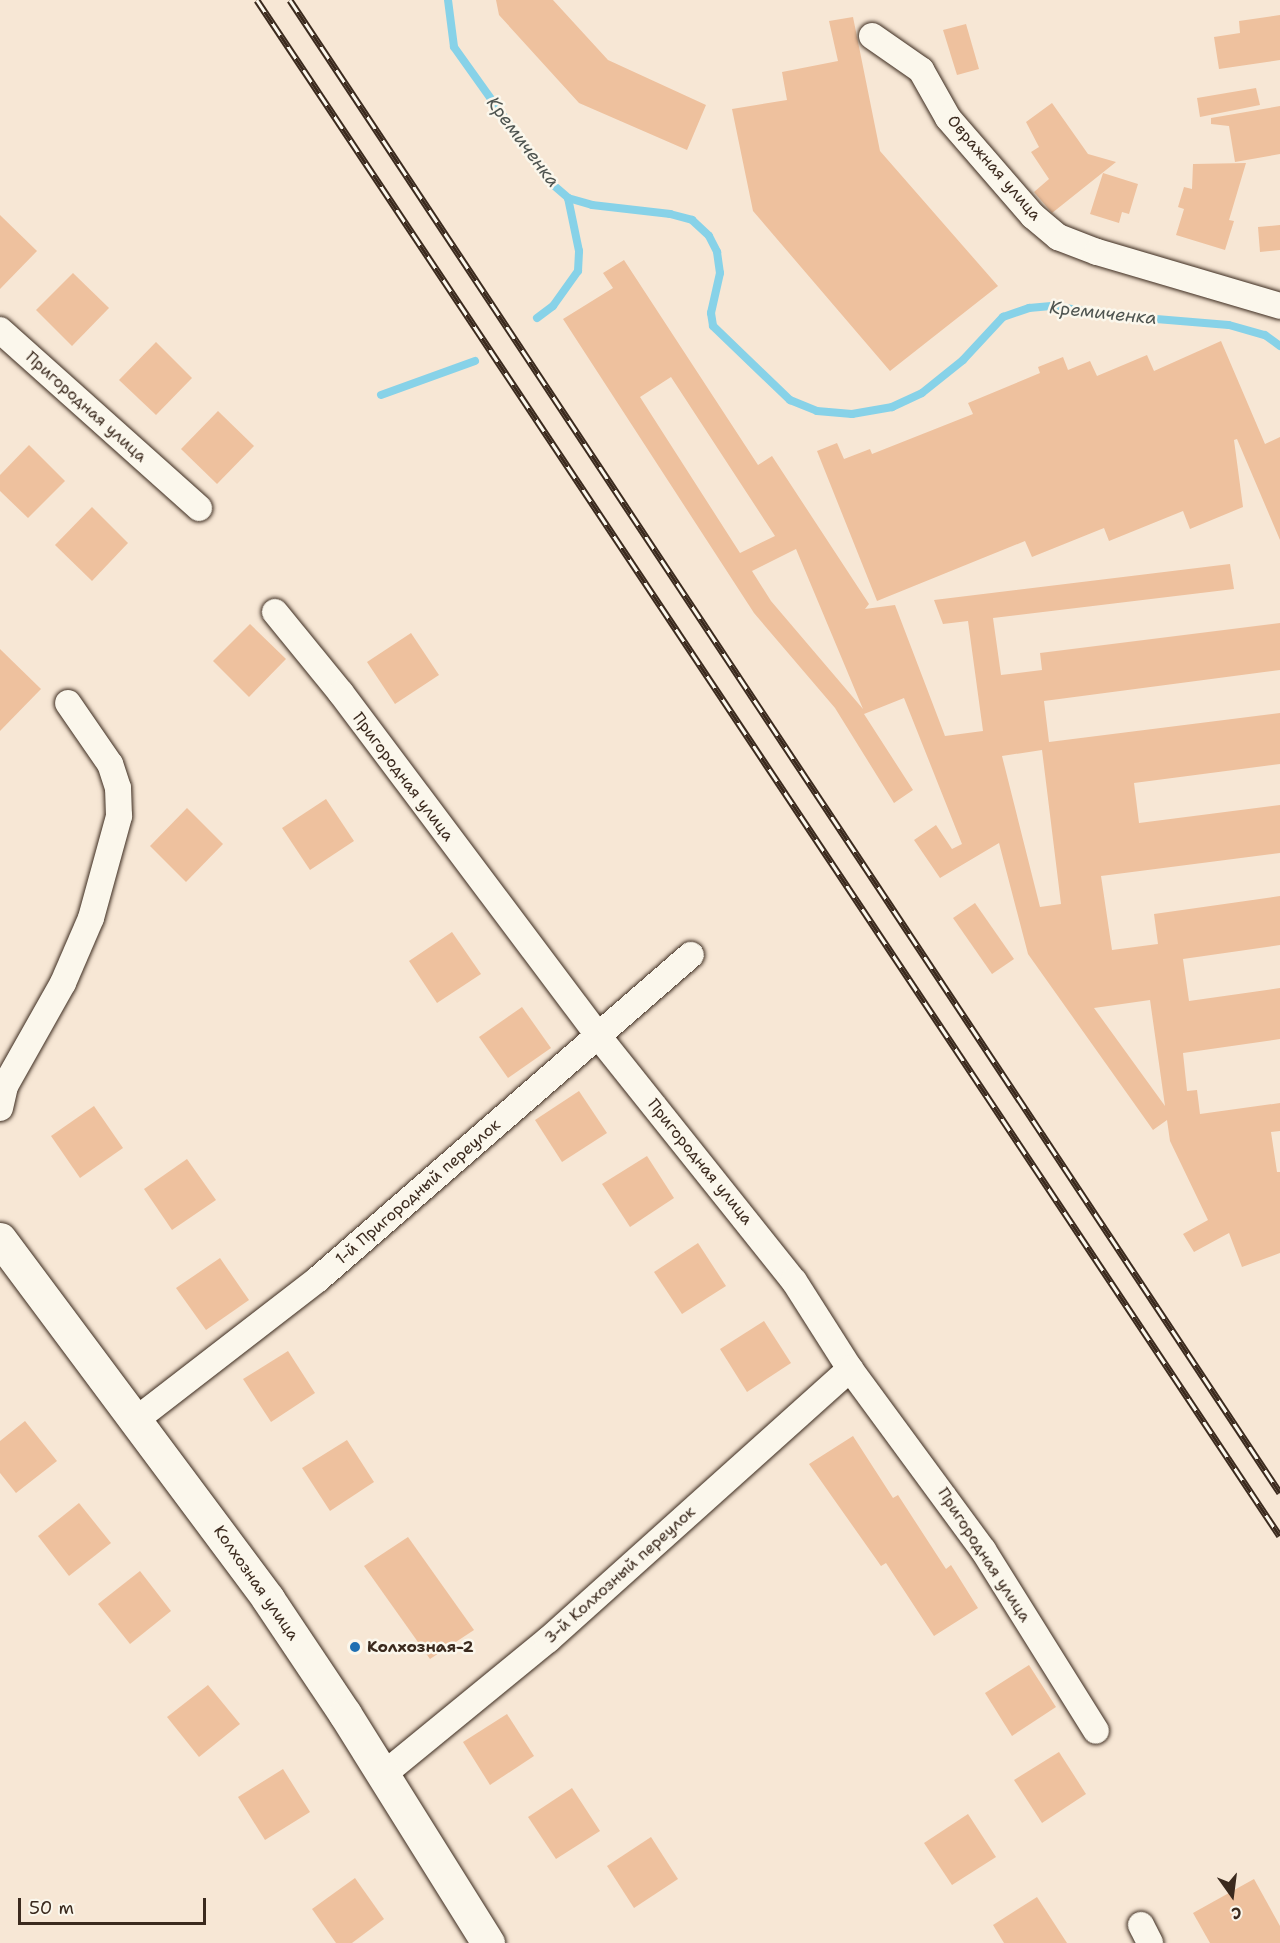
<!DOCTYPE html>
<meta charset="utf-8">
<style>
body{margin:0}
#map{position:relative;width:1280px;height:1943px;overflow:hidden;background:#f7e7d5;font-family:"Shantell Sans",sans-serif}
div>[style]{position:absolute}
.stream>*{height:8px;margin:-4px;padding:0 4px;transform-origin:4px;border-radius:4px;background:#87d2e8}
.building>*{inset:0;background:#eec19e}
.roads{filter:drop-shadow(0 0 2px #3b2a1e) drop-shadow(0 0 2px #3b2a1e)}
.street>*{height:26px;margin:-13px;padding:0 13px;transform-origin:13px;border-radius:13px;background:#fbf7ec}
.secondary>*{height:33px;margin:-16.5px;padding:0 16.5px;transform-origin:16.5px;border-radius:16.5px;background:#fbf7ec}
.rail>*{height:7px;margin-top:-3.5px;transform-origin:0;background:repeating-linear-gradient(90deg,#fbf7ec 0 14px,#3b2a1e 0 28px);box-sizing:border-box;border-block:2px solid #3b2a1e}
.dots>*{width:16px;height:16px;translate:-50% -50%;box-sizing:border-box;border:3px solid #fbf7ec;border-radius:50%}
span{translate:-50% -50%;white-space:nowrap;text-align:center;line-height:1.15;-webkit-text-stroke:5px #fbf7ec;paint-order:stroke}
.street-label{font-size:16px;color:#3b2a1e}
.poi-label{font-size:16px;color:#3b2a1e;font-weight:700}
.left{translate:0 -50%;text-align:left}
.water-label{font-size:18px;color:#4e5450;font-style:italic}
.north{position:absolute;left:1202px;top:1865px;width:60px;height:60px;-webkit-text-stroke:4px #fbf7ec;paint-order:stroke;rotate:166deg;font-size:16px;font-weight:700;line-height:24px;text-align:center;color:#3b2a1e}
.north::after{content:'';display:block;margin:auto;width:21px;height:27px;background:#3b2a1e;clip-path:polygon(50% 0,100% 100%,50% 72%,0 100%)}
.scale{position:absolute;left:18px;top:1898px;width:188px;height:27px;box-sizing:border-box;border:3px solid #3b2a1e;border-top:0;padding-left:8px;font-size:18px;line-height:21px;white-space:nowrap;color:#3b2a1e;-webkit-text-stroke:4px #fbf7ec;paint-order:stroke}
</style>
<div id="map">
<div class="stream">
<i style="left:448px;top:0;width:47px;rotate:82.7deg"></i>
<i style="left:454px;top:47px;width:167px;rotate:54.5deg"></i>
<i style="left:551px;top:183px;width:23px;rotate:41deg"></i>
<i style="left:568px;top:198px;width:25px;rotate:16deg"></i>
<i style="left:592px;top:205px;width:79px;rotate:6.6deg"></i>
<i style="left:670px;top:214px;width:23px;rotate:15deg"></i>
<i style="left:692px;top:220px;width:23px;rotate:43deg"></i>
<i style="left:709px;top:236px;width:18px;rotate:63deg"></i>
<i style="left:717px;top:252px;width:21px;rotate:82deg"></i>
<i style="left:720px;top:273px;width:41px;rotate:102.7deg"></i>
<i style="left:711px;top:313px;width:13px;rotate:81deg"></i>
<i style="left:713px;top:326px;width:107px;rotate:43.9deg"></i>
<i style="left:790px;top:400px;width:29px;rotate:22deg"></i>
<i style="left:817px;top:411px;width:35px;rotate:5deg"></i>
<i style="left:852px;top:414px;width:41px;rotate:-9.9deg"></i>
<i style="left:892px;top:407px;width:33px;rotate:-25deg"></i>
<i style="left:922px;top:393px;width:53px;rotate:-38.8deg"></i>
<i style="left:963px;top:360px;width:59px;rotate:-47.1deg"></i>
<i style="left:1003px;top:317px;width:28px;rotate:-19deg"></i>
<i style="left:1029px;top:308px;width:25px;rotate:-5deg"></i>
<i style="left:1054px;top:306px;width:55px;rotate:9.5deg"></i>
<i style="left:1108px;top:315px;width:121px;rotate:4.7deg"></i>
<i style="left:1229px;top:325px;width:37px;rotate:16deg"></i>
<i style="left:1265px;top:335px;width:19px;rotate:36deg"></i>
<i style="left:537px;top:318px;width:20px;rotate:-37deg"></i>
<i style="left:553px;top:306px;width:43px;rotate:-54.5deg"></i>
<i style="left:578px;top:271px;width:20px;rotate:-87deg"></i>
<i style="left:579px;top:251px;width:54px;rotate:-101.7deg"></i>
<i style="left:381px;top:395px;width:100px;rotate:-19.9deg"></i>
</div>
<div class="building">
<i style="clip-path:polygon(496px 0,553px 0,608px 60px,706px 105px,687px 150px,579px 103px,499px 15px)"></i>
<i style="clip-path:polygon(1280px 15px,1280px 60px,1219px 69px,1214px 37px,1240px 33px,1239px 21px)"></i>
<i style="clip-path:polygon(853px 17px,880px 151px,998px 286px,890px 371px,753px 211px,732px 109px,787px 100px,782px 72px,838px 61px,829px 21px)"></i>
<i style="clip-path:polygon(966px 24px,979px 69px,957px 75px,943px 30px)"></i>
<i style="clip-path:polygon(1256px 88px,1260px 105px,1200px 117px,1197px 98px)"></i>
<i style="clip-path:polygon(1052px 103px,1088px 154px,1116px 162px,1052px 213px,1034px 192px,1049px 179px,1031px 152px,1039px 147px,1026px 122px)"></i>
<i style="clip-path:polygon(1280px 106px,1280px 154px,1235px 162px,1229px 126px,1211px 124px,1211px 118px)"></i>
<i style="clip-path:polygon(1246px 163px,1229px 220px,1234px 221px,1225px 250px,1176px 235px,1184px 209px,1178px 207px,1184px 187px,1192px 189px,1193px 164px)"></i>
<i style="clip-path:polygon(1103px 173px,1138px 184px,1129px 214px,1122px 212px,1119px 223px,1090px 214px)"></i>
<i style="clip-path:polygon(0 215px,37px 251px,0 289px)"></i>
<i style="clip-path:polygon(1280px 225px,1280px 250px,1260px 252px,1258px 227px)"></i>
<i style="clip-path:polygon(evenodd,624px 260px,758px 465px,772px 456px,869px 604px,865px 609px,895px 605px,945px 736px,983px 731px,968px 621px,943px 624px,934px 600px,1230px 564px,1234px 589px,993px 618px,1001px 675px,1042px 670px,1040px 653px,1280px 623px,1280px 670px,1044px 701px,1049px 742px,1280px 713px,1280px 764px,1134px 783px,1139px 823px,1280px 805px,1280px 853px,1101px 876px,1112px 950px,1158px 944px,1154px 914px,1280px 896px,1280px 945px,1183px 959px,1189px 1001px,1280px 988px,1280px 1039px,1183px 1053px,1187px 1091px,1197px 1090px,1200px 1114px,1280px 1103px,1280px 1131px,1271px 1132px,1277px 1172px,1280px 1172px,1280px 1253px,1242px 1267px,1229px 1233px,1194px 1252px,1183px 1234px,1208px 1220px,1170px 1141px,1167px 1120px,1153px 1130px,1028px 954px,999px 843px,940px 878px,914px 840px,936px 825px,952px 849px,962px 844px,904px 698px,864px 714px,913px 790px,894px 803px,835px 708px,754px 613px,563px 319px,613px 288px,603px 273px,624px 260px,671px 377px,775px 536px,740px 553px,640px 397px,671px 377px,624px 260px,796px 549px,863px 709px,771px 601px,752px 571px,796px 549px,624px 260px,1042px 750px,1061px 904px,1040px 907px,1002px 756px,1042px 750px,624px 260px,1150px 1000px,1165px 1106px,1094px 1008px,1150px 1000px)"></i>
<i style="clip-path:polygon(73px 273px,109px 308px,72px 346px,36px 310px)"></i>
<i style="clip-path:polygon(1221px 341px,1265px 444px,1280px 437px,1280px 540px,1237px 439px,1234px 440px,1243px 507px,1190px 529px,1183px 511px,1109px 541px,1104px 528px,1032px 557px,1025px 541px,877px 601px,817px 451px,837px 443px,844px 459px,870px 449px,872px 454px,973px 414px,968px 403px,1040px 373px,1038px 367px,1063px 357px,1068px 370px,1090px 361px,1097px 376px,1147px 355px,1154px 371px)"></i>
<i style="clip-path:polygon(156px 342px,192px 378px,156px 415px,119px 380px)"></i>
<i style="clip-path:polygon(218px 411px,254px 446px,217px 484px,181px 449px)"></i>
<i style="clip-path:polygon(29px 445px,65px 481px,28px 518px,0 491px,0 475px)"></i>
<i style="clip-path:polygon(92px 507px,128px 543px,92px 581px,55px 545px)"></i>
<i style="clip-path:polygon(250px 624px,286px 659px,249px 697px,213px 661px)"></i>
<i style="clip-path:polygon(411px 633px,439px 675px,395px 704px,367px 662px)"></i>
<i style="clip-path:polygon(0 649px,41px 689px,0 731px)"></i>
<i style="clip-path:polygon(326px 799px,354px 841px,310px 870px,282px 828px)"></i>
<i style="clip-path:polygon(187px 808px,223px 844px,186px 882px,150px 846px)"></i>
<i style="clip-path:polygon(975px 903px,1014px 959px,992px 974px,953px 918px)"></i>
<i style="clip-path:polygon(452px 932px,481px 974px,437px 1003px,409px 961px)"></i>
<i style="clip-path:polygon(522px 1007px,551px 1048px,508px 1078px,479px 1037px)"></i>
<i style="clip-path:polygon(579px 1091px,607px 1133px,562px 1162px,535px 1120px)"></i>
<i style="clip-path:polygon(94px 1106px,123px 1148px,80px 1178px,51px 1136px)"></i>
<i style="clip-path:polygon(647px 1156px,674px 1198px,630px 1227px,602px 1184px)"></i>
<i style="clip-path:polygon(187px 1159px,216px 1200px,172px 1230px,144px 1189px)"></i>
<i style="clip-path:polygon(698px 1243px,726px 1286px,682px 1314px,654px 1272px)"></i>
<i style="clip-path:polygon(220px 1258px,249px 1300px,206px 1330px,176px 1288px)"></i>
<i style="clip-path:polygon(764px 1321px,791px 1363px,747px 1392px,720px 1349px)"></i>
<i style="clip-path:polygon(288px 1351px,315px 1393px,271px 1422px,243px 1379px)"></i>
<i style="clip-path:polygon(25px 1421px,57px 1461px,16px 1493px,0 1473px,0 1441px)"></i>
<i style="clip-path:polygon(853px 1436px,893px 1498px,898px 1495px,946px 1569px,951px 1565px,978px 1608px,934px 1636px,886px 1563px,881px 1566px,809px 1464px)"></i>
<i style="clip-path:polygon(347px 1440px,374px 1482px,330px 1511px,302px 1468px)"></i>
<i style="clip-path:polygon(79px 1503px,111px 1543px,69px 1576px,38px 1536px)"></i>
<i style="clip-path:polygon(408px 1537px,474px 1630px,430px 1659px,364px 1566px)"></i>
<i style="clip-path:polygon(140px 1571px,171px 1611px,130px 1644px,98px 1604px)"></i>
<i style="clip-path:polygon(1029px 1665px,1056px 1707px,1012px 1736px,985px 1693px)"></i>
<i style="clip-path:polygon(208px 1685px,240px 1724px,199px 1757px,167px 1717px)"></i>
<i style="clip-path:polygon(507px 1714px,534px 1756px,490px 1785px,463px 1742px)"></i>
<i style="clip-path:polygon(1059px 1752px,1086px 1794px,1042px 1823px,1014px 1780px)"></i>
<i style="clip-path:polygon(283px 1769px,310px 1812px,265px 1840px,238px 1797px)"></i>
<i style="clip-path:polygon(572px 1788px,600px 1831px,556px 1859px,528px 1817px)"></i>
<i style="clip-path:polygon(968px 1814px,996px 1857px,952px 1885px,924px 1843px)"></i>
<i style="clip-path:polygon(651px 1837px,678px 1879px,634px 1908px,607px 1866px)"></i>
<i style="clip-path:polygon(355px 1878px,384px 1919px,352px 1943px,336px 1943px,312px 1909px)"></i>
<i style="clip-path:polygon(1254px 1879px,1280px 1926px,1280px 1943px,1210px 1943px,1193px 1913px)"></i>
<i style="clip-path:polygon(1037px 1897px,1067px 1943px,1004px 1943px,993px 1925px)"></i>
</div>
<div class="roads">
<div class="street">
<i style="left:872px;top:36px;width:60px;rotate:34.8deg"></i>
<i style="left:921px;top:70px;width:55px;rotate:60.6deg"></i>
<i style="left:948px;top:118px;width:130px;rotate:49.1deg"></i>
<i style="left:1033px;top:216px;width:33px;rotate:40deg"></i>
<i style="left:1058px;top:237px;width:42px;rotate:21deg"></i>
<i style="left:1097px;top:252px;width:191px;rotate:16.4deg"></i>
<i style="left:0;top:330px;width:267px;rotate:41.8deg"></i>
<i style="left:275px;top:612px;width:104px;rotate:50.8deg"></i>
<i style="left:341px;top:693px;width:430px;rotate:53.1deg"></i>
<i style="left:599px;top:1037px;width:312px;rotate:51.4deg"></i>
<i style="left:794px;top:1281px;width:104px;rotate:57.5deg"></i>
<i style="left:850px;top:1369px;width:225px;rotate:53.7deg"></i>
<i style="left:983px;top:1550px;width:213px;rotate:58deg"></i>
<i style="left:0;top:1108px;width:23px;rotate:-77deg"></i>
<i style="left:5px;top:1086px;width:118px;rotate:-60.6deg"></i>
<i style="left:63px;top:983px;width:71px;rotate:-66.7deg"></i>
<i style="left:91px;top:918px;width:106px;rotate:-74.6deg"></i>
<i style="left:119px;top:816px;width:28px;rotate:-92deg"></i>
<i style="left:118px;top:788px;width:25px;rotate:-108deg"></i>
<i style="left:110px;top:764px;width:74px;rotate:-124.5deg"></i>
<i style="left:137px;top:1419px;width:229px;rotate:-37.7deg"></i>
<i style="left:318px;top:1279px;width:494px;rotate:-41deg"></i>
<i style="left:384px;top:1774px;width:212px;rotate:-39.3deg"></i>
<i style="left:548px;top:1640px;width:406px;rotate:-41.9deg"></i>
<i style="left:1141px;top:1925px;width:20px;rotate:63deg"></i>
</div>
<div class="secondary">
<i style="left:0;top:1239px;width:449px;rotate:53.3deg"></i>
<i style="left:268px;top:1599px;width:138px;rotate:56.2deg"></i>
<i style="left:345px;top:1714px;width:270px;rotate:58deg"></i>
</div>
</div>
<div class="rail">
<i style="left:257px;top:0;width:1845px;rotate:56.34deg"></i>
<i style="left:290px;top:0;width:1791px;rotate:56.45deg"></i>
</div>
<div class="dots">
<i style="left:355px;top:1647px;background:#1f6fb2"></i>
</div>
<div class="street-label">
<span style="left:994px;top:168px;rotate:49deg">Овражная улица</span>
<span style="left:86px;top:407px;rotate:42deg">Пригородная улица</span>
<span style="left:403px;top:777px;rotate:53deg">Пригородная улица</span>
<span style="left:700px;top:1162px;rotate:51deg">Пригородная улица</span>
<span style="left:418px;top:1192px;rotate:-41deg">1-й Пригородный переулок</span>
<span style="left:984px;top:1555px;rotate:57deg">Пригородная улица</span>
<span style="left:620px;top:1575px;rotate:-42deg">3-й Колхозный переулок</span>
<span style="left:256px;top:1583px;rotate:55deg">Колхозная улица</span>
</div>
<div class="poi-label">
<span class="left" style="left:367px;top:1647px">Колхозная-2</span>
</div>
<div class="water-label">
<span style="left:523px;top:142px;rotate:53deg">Кремиченка</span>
<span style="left:1103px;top:313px;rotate:6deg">Кремиченка</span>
</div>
<div class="north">С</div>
<div class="scale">50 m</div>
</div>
